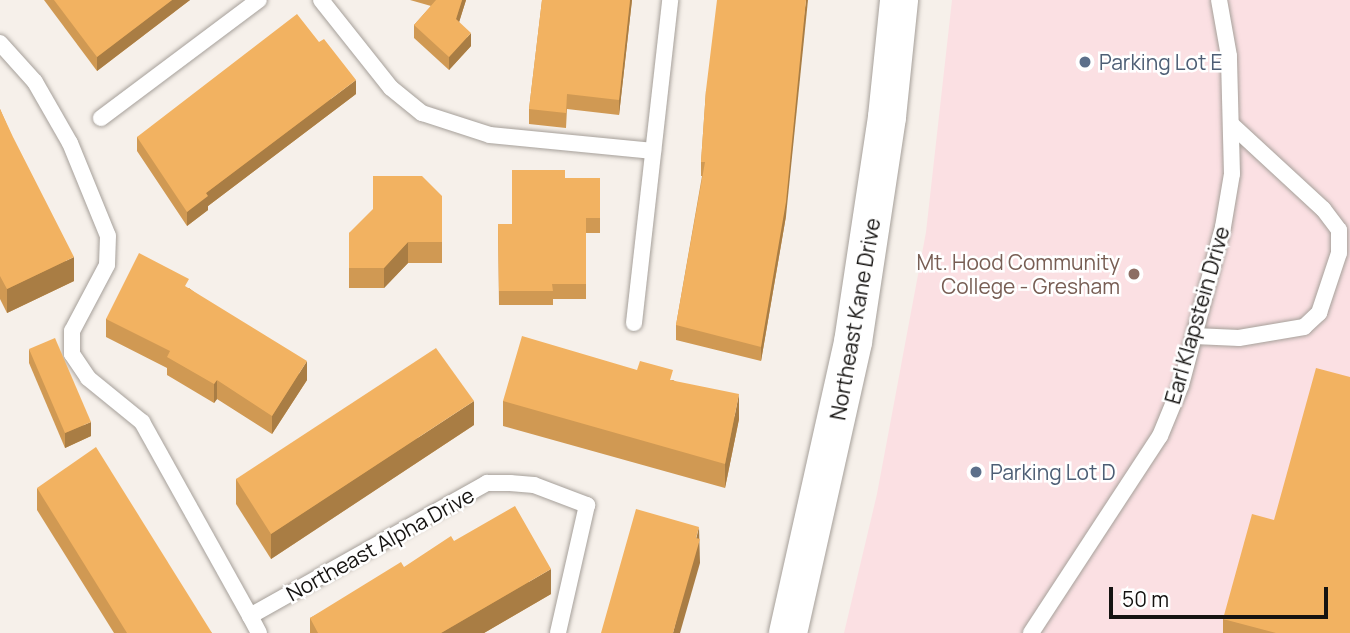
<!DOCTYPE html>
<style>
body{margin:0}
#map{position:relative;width:1350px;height:633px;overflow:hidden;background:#f6f0ea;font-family:Manrope,sans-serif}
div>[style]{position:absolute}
.education>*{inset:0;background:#fbe0e3}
.roads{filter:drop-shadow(0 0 2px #a6a09a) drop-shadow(0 0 2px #a6a09a)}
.service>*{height:16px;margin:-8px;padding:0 8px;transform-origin:8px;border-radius:8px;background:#fff}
.primary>*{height:38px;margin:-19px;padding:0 19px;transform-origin:19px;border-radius:19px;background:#fff}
.wall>*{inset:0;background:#d09953}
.shaded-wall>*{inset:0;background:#a97d44}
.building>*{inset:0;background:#f2b261}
.dots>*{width:19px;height:19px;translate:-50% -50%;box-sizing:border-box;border:4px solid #fff;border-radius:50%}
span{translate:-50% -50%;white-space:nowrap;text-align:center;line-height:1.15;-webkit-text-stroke:5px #fff;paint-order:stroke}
.service-label{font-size:21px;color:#4e5e75}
.left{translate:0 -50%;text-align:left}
.education-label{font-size:21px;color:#785e54}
.right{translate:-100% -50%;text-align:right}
.street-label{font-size:21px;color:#151311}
.scale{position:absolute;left:1109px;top:587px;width:219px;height:32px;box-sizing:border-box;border:4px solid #151311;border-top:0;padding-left:9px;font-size:21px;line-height:24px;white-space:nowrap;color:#151311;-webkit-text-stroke:5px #fff;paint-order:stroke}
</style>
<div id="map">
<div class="education">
<i style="clip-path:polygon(952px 0,1350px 0,1350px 633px,844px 633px,877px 494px,926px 232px)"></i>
</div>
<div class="roads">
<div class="service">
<i style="left:321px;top:0;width:112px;rotate:51.5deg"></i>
<i style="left:391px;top:88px;width:40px;rotate:39deg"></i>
<i style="left:422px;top:113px;width:71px;rotate:17.9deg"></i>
<i style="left:490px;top:135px;width:164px;rotate:5.6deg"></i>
<i style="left:0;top:43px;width:52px;rotate:48.1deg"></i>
<i style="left:35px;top:82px;width:70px;rotate:60.2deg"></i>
<i style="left:70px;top:143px;width:100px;rotate:67.8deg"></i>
<i style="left:108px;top:236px;width:29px;rotate:92deg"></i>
<i style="left:107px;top:265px;width:75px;rotate:117.9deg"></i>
<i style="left:72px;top:331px;width:23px;rotate:90deg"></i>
<i style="left:72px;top:354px;width:29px;rotate:56deg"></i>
<i style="left:88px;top:378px;width:70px;rotate:39.2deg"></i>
<i style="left:142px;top:422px;width:222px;rotate:60.9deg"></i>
<i style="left:250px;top:616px;width:272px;rotate:-29.3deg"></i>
<i style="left:487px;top:483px;width:23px"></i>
<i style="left:510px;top:483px;width:24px;rotate:5deg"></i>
<i style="left:534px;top:485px;width:57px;rotate:20.7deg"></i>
<i style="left:587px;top:505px;width:131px;rotate:102.8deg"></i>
<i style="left:101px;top:118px;width:197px;rotate:-36.8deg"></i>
<i style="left:634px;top:323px;width:325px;rotate:-83.6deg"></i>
<i style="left:1194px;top:336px;width:45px;rotate:2.5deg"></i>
<i style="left:1239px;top:338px;width:66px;rotate:-9.6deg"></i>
<i style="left:1304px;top:327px;width:21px;rotate:-43deg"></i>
<i style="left:1319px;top:313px;width:63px;rotate:-71.6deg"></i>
<i style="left:1339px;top:253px;width:23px;rotate:-90deg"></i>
<i style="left:1339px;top:230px;width:26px;rotate:-127deg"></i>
<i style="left:1323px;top:209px;width:124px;rotate:-137.3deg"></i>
<i style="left:250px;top:616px;width:19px;rotate:62deg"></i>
<i style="left:1031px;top:633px;width:235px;rotate:-56.8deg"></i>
<i style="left:1160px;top:436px;width:55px;rotate:-67.6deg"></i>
<i style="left:1181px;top:385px;width:163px;rotate:-75.1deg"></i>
<i style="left:1223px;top:227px;width:54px;rotate:-80.4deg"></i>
<i style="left:1232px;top:174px;width:118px;rotate:-91.5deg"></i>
<i style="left:1229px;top:56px;width:57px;rotate:-100.1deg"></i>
</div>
<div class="primary">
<i style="left:788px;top:633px;width:298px;rotate:-77.4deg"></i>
<i style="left:853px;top:342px;width:228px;rotate:-81.4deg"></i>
<i style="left:887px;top:117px;width:118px;rotate:-84.1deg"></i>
</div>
</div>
<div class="wall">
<i style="clip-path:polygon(44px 0,190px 0,97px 71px)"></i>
<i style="clip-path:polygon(410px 0,466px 0,459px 22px,471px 46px,449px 70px,414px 38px,414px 25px,431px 6px)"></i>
<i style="clip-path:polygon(542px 0,632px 0,619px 115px,567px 109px,566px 128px,529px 124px,529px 109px)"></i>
<i style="clip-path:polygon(706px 90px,786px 216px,761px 361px,676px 340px,676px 325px,702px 176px,701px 176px,701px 162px)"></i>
<i style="clip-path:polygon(356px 94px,208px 206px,208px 210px,187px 226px,137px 151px,137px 137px)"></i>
<i style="clip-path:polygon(0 109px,74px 281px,7px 313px,0 299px)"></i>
<i style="clip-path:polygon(565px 178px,600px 178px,600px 233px,586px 233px,586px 299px,553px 299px,553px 305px,499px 305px,498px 224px,512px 224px)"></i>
<i style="clip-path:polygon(442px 196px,442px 263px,408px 263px,384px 288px,349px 288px,349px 233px)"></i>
<i style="clip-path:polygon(189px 288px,307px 380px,272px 434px,217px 399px,214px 403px,167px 375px,167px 368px,106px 337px,106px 319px)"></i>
<i style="clip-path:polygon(29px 349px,91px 436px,65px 448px,29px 363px)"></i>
<i style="clip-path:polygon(673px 380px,739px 419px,725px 488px,503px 426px,503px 401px)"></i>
<i style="clip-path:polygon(474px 425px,271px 559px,236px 504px,236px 479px)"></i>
<i style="clip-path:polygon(37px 488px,212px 633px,114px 633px,37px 510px)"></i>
<i style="clip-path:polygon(454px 541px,551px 594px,484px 633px,310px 633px,310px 618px)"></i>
<i style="clip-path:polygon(1223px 619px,1350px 633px,1223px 633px)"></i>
</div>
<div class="shaded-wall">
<i style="clip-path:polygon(172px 0,190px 0,97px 71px,97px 57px)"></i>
<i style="clip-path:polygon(462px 0,466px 0,456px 32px,456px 19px)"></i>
<i style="clip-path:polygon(630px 0,632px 0,619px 115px,619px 100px)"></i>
<i style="clip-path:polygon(806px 0,808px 0,786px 216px,761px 361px,761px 347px)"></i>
<i style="clip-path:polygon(471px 33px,471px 46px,449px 70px,449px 57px)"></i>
<i style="clip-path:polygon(356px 80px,356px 94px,208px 206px,208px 210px,187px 226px,187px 212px,206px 193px)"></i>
<i style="clip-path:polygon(408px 242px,408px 263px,384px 288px,384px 268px)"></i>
<i style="clip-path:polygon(74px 257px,74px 281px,7px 313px,7px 289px)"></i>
<i style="clip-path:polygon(307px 361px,307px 380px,272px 434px,272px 416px)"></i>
<i style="clip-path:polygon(217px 380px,217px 399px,214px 403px,214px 384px)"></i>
<i style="clip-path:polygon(739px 394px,739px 419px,725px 488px,725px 464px)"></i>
<i style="clip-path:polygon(474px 401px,474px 425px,271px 559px,271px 534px)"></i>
<i style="clip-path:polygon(91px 422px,91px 436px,65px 448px,65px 433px)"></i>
<i style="clip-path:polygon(699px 527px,700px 563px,680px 633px,673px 633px)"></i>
<i style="clip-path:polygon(551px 569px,551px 594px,484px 633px,441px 633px)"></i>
</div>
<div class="building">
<i style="clip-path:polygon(54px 0,172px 0,97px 57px)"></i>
<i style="clip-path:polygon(436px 0,462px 0,456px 19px,471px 33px,449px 57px,414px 25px)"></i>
<i style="clip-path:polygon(542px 0,630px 0,619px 100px,567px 94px,566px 113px,529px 109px)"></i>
<i style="clip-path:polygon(717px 0,806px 0,786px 202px,761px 347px,676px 325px,705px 162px,701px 162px,706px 90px)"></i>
<i style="clip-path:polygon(297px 14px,319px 42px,324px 39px,356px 80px,206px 193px,208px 196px,187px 212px,137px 137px)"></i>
<i style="clip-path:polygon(0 109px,13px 137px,74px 257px,7px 289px,0 276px)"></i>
<i style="clip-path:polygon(512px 170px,565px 170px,565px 178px,600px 178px,600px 218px,586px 218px,586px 284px,552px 284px,553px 291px,499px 291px,498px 224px,512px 224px)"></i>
<i style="clip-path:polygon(373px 176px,422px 176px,442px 196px,442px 242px,408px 242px,384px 268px,349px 268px,349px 233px,373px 209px)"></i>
<i style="clip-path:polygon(139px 253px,189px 279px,185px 286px,307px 361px,272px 416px,217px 380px,214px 384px,167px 357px,170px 351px,106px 319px)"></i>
<i style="clip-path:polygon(522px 336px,637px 370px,640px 361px,673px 370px,670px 380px,739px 394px,725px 464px,503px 401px)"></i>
<i style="clip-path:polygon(55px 338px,91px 422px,65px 433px,29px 349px)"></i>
<i style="clip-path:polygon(436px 348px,474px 401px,271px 534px,236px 479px)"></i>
<i style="clip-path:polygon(1316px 368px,1350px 377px,1350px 633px,1276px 633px,1223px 619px,1252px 514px,1274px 520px)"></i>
<i style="clip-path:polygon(96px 447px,212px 633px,127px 633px,37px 488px)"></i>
<i style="clip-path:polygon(515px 506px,551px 569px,441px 633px,318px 633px,310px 618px,401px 562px,404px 567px,451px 536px,454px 541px)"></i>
<i style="clip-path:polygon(636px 509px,699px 527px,696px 538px,700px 539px,673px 633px,601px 633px)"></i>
</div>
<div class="dots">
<i style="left:1085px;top:62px;background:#5c6f8a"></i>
<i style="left:1134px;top:274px;background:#8d6e63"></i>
<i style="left:976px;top:472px;background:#5c6f8a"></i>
</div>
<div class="service-label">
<span class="left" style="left:1099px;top:62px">Parking Lot E</span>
<span class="left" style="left:990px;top:472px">Parking Lot D</span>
</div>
<div class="education-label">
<span class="right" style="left:1120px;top:274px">Mt. Hood Community<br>College - Gresham</span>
</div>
<div class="street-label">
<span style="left:1197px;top:315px;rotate:-74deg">Earl Klapstein Drive</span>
<span style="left:855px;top:319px;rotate:-80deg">Northeast Kane Drive</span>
<span style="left:380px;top:544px;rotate:-29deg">Northeast Alpha Drive</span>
</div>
<div class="scale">50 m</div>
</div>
